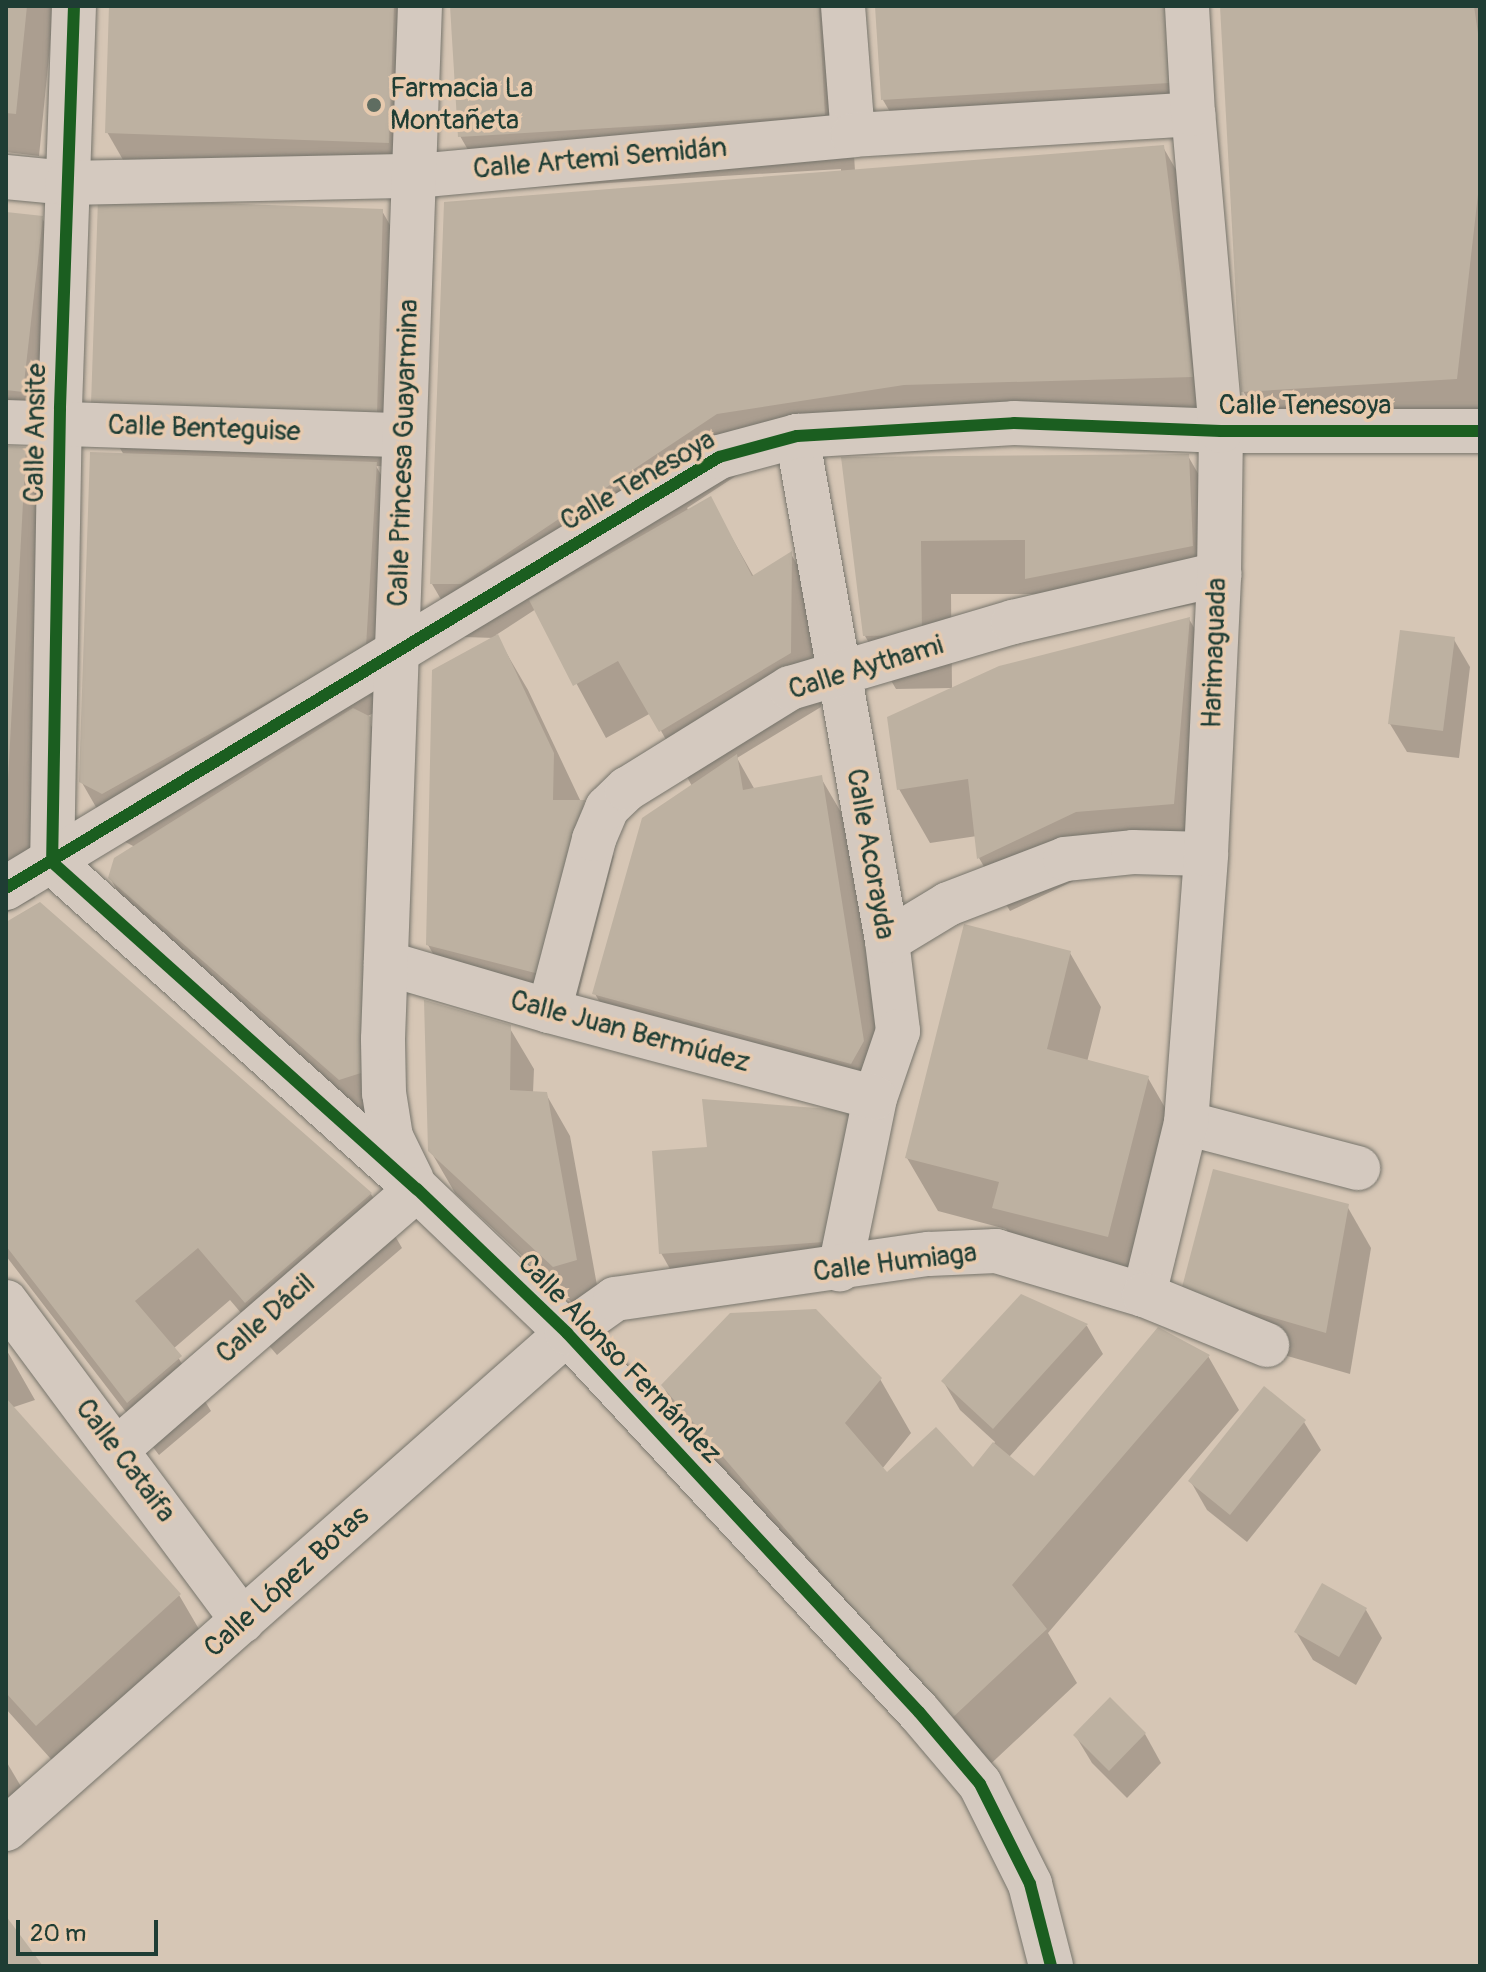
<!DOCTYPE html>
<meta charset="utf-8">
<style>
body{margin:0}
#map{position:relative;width:1486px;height:1972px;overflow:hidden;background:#d6c6b5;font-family:Pangolin,sans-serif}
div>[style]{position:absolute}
.shadow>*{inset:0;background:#0003}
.building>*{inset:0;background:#bdb1a1}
.roads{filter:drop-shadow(0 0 2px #77756c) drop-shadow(0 0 2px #77756c)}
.minor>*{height:44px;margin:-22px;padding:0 22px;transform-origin:22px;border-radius:22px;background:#d4c9bf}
.cycleway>*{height:12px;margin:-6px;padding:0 6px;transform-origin:6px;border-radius:6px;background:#1b5e20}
.dots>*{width:22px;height:22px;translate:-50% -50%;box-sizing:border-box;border:4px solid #e7caae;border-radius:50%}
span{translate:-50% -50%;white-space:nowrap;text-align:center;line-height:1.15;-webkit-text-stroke:7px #e7caae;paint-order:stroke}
.poi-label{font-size:28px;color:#1f3d34}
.left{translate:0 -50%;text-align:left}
.street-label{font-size:28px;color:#1f3d34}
.frame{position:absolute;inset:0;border:8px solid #1f3d34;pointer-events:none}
.scale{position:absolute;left:16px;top:1920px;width:142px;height:36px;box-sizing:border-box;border:4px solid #1f3d34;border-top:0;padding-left:10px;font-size:24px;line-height:28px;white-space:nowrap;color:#1f3d34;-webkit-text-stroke:6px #e7caae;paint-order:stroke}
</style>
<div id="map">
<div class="shadow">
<i style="clip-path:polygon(6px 6px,54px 6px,39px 156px,6px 152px)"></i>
<i style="clip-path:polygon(111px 6px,425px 6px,419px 196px,138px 186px,107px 132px)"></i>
<i style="clip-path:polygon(452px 6px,845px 6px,855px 171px,1163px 147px,1194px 201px,1222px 430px,935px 438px,748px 468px,687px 508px,689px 511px,710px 499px,754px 577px,791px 554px,822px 607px,821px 707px,737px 758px,755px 790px,821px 778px,852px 831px,894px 1095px,626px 1047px,595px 994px,692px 786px,651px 713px,606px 738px,536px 609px,496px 635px,528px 690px,581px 802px,614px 856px,570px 1027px,459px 999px,428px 945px,495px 638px,463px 637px,432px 584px,841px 173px,841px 169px,491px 190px,460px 136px)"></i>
<i style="clip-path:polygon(877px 6px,1191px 6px,1199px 136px,914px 153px,883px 100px)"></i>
<i style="clip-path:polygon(1222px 6px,1480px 6px,1480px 433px,1274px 445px,1243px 391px)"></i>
<i style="clip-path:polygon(382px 211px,413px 265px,406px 467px,376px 466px,406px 518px,396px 701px,366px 717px,400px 773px,371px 1133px,141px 932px,110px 878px,135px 847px,112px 835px,81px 781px,124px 455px,93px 403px)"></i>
<i style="clip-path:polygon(6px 214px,42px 218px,73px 272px,53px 445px,6px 439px)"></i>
<i style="clip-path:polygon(6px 448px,25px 449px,56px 502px,35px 898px,6px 913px)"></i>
<i style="clip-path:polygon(1188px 456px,1219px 510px,1222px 599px,1057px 631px,1036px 594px,951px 594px,952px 688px,896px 689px,865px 636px,843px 459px)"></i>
<i style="clip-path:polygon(1189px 619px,1220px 672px,1204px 857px,1107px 865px,1010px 911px,979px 858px,977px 836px,930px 843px,899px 789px)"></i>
<i style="clip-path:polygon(1453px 638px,1470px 667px,1459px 758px,1407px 752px,1390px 724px)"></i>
<i style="clip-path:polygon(40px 904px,371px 1194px,402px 1248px,277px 1355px,230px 1300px,173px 1349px,211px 1411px,159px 1455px,6px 1256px,6px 925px)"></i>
<i style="clip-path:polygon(1070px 953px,1101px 1007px,1087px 1062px,1148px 1078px,1179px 1132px,1138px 1290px,1025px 1261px,1006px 1229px,938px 1211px,907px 1158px)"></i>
<i style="clip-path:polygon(509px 1027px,534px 1069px,533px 1093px,546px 1094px,570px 1136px,600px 1302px,578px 1308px,455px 1193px,430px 1150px)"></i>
<i style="clip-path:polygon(853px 1113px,847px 1283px,685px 1295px,661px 1253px)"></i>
<i style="clip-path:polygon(1347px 1206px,1371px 1248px,1350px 1374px,1207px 1333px,1183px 1291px)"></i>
<i style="clip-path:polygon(1022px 1297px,1087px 1326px,1103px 1354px,1009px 1457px,1034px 1479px,1208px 1356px,1239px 1410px,1048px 1633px,1077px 1683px,982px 1772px,694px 1439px,663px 1386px,880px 1379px,911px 1433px,882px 1469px,887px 1475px,973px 1470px,995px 1442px,960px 1410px,943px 1381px)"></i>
<i style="clip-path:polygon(6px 1349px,35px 1400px,11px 1408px,179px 1595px,210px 1648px,68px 1778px,6px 1709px)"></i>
<i style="clip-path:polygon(1304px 1422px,1321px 1450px,1247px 1542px,1207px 1510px,1191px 1482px)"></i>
<i style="clip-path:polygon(1323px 1586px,1366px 1610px,1382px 1638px,1356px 1685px,1313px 1660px,1296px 1632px)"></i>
<i style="clip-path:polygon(1145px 1734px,1161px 1763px,1127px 1798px,1092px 1763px,1075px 1735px)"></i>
<i style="clip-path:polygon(6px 1761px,36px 1812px,6px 1838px)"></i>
</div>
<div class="building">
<i style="clip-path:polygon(6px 6px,27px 6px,16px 114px,6px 113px)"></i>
<i style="clip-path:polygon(109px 6px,394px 6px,389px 143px,105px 133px)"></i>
<i style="clip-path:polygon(450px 6px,819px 6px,825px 115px,458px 137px)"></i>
<i style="clip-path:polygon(875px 6px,1165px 6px,1169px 83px,881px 100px)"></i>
<i style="clip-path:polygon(1220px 6px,1474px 6px,1480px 47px,1480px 177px,1457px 379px,1241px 392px)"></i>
<i style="clip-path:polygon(1164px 145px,1193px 377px,904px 385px,717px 414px,461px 584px,430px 584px,444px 202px)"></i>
<i style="clip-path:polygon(98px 199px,383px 209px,377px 414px,91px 404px)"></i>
<i style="clip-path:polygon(6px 212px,43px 216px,23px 392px,6px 390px)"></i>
<i style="clip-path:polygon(6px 446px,26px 447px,8px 780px,6px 780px)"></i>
<i style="clip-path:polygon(90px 452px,377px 462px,366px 647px,102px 794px,79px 782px)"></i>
<i style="clip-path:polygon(1189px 454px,1193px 546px,1025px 579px,1025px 540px,921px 541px,922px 635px,863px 636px,841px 457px)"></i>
<i style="clip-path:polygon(711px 496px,752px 576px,792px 551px,791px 653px,659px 732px,618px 661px,573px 686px,529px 600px)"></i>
<i style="clip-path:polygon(1190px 617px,1174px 804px,1076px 812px,977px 859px,968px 779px,897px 790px,887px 717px,999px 666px)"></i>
<i style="clip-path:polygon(1400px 630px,1455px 637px,1443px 731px,1388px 724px)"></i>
<i style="clip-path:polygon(498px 634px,554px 753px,553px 800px,585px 800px,539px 974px,426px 945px,432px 670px)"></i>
<i style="clip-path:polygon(353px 708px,371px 717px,361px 1073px,339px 1080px,108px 878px,114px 858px)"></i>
<i style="clip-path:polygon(737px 754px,743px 790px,822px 775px,864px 1041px,851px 1064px,592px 994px,642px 818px)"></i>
<i style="clip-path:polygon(40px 902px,372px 1193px,245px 1303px,198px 1248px,135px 1301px,182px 1356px,127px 1403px,6px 1246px,6px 922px)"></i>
<i style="clip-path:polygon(964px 924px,1071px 951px,1047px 1049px,1149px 1076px,1108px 1237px,992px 1208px,999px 1182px,905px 1158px)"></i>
<i style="clip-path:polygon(424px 1000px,511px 1025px,510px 1090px,547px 1092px,577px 1260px,553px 1267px,428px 1151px)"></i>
<i style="clip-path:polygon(702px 1099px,855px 1111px,824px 1242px,659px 1254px,652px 1151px,707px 1147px)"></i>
<i style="clip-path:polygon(1213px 1169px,1349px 1204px,1326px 1333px,1181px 1291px)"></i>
<i style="clip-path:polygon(1021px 1294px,1088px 1324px,993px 1429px,941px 1381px)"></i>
<i style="clip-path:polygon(816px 1309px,882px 1378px,845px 1423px,887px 1472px,936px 1427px,973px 1467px,993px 1442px,1034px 1476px,1158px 1327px,1210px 1355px,1012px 1585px,1047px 1629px,950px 1720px,661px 1385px,730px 1313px)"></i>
<i style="clip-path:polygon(1264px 1386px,1306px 1420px,1230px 1515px,1188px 1481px)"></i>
<i style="clip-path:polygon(6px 1398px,181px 1594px,36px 1726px,6px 1693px)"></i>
<i style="clip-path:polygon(1322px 1583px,1367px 1608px,1339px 1657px,1294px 1632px)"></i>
<i style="clip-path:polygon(1110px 1697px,1146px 1733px,1109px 1771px,1073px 1735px)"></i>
<i style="clip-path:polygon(6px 1916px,43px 1966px,6px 1966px)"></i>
</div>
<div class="roads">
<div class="minor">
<i style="left:74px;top:6px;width:403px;rotate:92deg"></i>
<i style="left:60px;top:409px;width:453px;rotate:91deg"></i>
<i style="left:52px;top:862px;width:490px;rotate:41.9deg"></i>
<i style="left:417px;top:1189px;width:208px;rotate:43.8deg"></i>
<i style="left:567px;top:1333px;width:517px;rotate:47.12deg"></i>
<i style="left:919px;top:1712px;width:94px;rotate:49.7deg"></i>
<i style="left:980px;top:1784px;width:112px;rotate:63.4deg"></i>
<i style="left:1030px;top:1884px;width:85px;rotate:75.6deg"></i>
<i style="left:843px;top:6px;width:129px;rotate:85.6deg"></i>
<i style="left:6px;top:177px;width:61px;rotate:5.6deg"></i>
<i style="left:67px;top:183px;width:348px;rotate:-1.2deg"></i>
<i style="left:415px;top:176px;width:440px;rotate:-5.3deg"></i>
<i style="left:853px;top:135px;width:341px;rotate:-3.5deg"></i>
<i style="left:6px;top:422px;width:397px;rotate:1.9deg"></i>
<i style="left:797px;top:436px;width:513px;rotate:79.89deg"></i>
<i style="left:887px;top:941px;width:91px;rotate:83deg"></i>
<i style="left:898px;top:1031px;width:71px;rotate:108.9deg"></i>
<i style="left:875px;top:1098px;width:175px;rotate:101.6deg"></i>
<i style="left:6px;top:888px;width:833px;rotate:-31.15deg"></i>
<i style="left:719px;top:457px;width:81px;rotate:-15.1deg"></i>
<i style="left:797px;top:436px;width:217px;rotate:-3.4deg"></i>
<i style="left:1014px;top:423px;width:207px;rotate:2.2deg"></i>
<i style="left:1221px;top:431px;width:259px"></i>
<i style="left:887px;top:941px;width:71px;rotate:-31.2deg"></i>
<i style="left:948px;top:904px;width:125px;rotate:-21deg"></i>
<i style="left:1065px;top:859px;width:68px;rotate:-5.9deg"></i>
<i style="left:1133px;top:852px;width:73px;rotate:1.6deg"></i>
<i style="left:386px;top:963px;width:170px;rotate:16.4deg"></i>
<i style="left:549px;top:1011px;width:337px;rotate:14.9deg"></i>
<i style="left:549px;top:1011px;width:178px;rotate:-75.3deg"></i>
<i style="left:594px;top:839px;width:34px;rotate:-67deg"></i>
<i style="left:607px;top:808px;width:28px;rotate:-44deg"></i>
<i style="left:627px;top:789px;width:192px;rotate:-31.8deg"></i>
<i style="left:790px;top:688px;width:233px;rotate:-16.5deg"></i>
<i style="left:1013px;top:622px;width:212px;rotate:-13.1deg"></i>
<i style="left:1186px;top:1123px;width:178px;rotate:14.7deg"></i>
<i style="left:412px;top:1180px;width:48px;rotate:-116deg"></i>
<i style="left:391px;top:1137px;width:45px;rotate:-99deg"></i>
<i style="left:384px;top:1093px;width:54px;rotate:-91.1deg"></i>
<i style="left:383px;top:1039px;width:1034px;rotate:-87.95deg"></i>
<i style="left:1144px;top:1295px;width:177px;rotate:-76.3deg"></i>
<i style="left:1186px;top:1123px;width:270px;rotate:-85.7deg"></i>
<i style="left:1206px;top:854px;width:280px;rotate:-87.3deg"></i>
<i style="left:1219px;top:574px;width:143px;rotate:-89.2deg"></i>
<i style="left:1221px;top:431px;width:318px;rotate:-95deg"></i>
<i style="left:1193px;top:114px;width:108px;rotate:-93.2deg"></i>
<i style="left:6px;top:1302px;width:397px;rotate:53.4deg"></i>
<i style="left:116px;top:1450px;width:398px;rotate:-40.9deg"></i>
<i style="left:6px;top:1829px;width:749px;rotate:-41.48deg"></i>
<i style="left:567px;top:1333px;width:59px;rotate:-35.3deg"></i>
<i style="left:615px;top:1299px;width:317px;rotate:-8.2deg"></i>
<i style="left:929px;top:1254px;width:67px;rotate:-2.6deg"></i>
<i style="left:996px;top:1251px;width:154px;rotate:16.6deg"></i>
<i style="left:1144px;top:1295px;width:133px;rotate:22.1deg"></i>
</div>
</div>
<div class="cycleway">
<i style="left:74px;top:6px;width:403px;rotate:92deg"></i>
<i style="left:60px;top:409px;width:453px;rotate:91deg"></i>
<i style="left:52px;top:862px;width:490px;rotate:41.9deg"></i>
<i style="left:417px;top:1189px;width:208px;rotate:43.8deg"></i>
<i style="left:567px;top:1333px;width:517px;rotate:47.12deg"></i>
<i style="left:919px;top:1712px;width:94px;rotate:49.7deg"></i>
<i style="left:980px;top:1784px;width:112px;rotate:63.4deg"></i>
<i style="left:1030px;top:1884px;width:85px;rotate:75.6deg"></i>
<i style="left:6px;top:888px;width:833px;rotate:-31.15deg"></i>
<i style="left:719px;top:457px;width:81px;rotate:-15.1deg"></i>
<i style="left:797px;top:436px;width:217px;rotate:-3.4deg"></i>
<i style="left:1014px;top:423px;width:207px;rotate:2.2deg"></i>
<i style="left:1221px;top:431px;width:259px"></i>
</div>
<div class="dots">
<i style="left:374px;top:105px;background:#5f6d61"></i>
</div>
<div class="poi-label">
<span class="left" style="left:390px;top:105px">Farmacia La<br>Montañeta</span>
</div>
<div class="street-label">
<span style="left:600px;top:159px;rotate:-5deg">Calle Artemi Semidán</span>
<span style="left:1305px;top:406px">Calle Tenesoya</span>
<span style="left:204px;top:429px;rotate:2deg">Calle Benteguise</span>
<span style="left:36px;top:433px;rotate:-89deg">Calle Ansite</span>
<span style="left:404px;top:453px;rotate:-88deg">Calle Princesa Guayarmina</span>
<span style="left:638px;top:481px;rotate:-30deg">Calle Tenesoya</span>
<span style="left:1215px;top:653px;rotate:-88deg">Harimaguada</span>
<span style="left:866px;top:668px;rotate:-17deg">Calle Aythami</span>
<span style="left:870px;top:854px;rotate:80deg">Calle Acorayda</span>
<span style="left:630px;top:1032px;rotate:15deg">Calle Juan Bermúdez</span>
<span style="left:895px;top:1263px;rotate:-7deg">Calle Humiaga</span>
<span style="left:266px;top:1319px;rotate:-41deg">Calle Dácil</span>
<span style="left:619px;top:1359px;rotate:46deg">Calle Alonso Fernández</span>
<span style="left:125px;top:1461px;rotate:53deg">Calle Cataifa</span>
<span style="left:287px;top:1582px;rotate:-42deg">Calle López Botas</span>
</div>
<div class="frame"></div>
<div class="scale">20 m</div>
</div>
